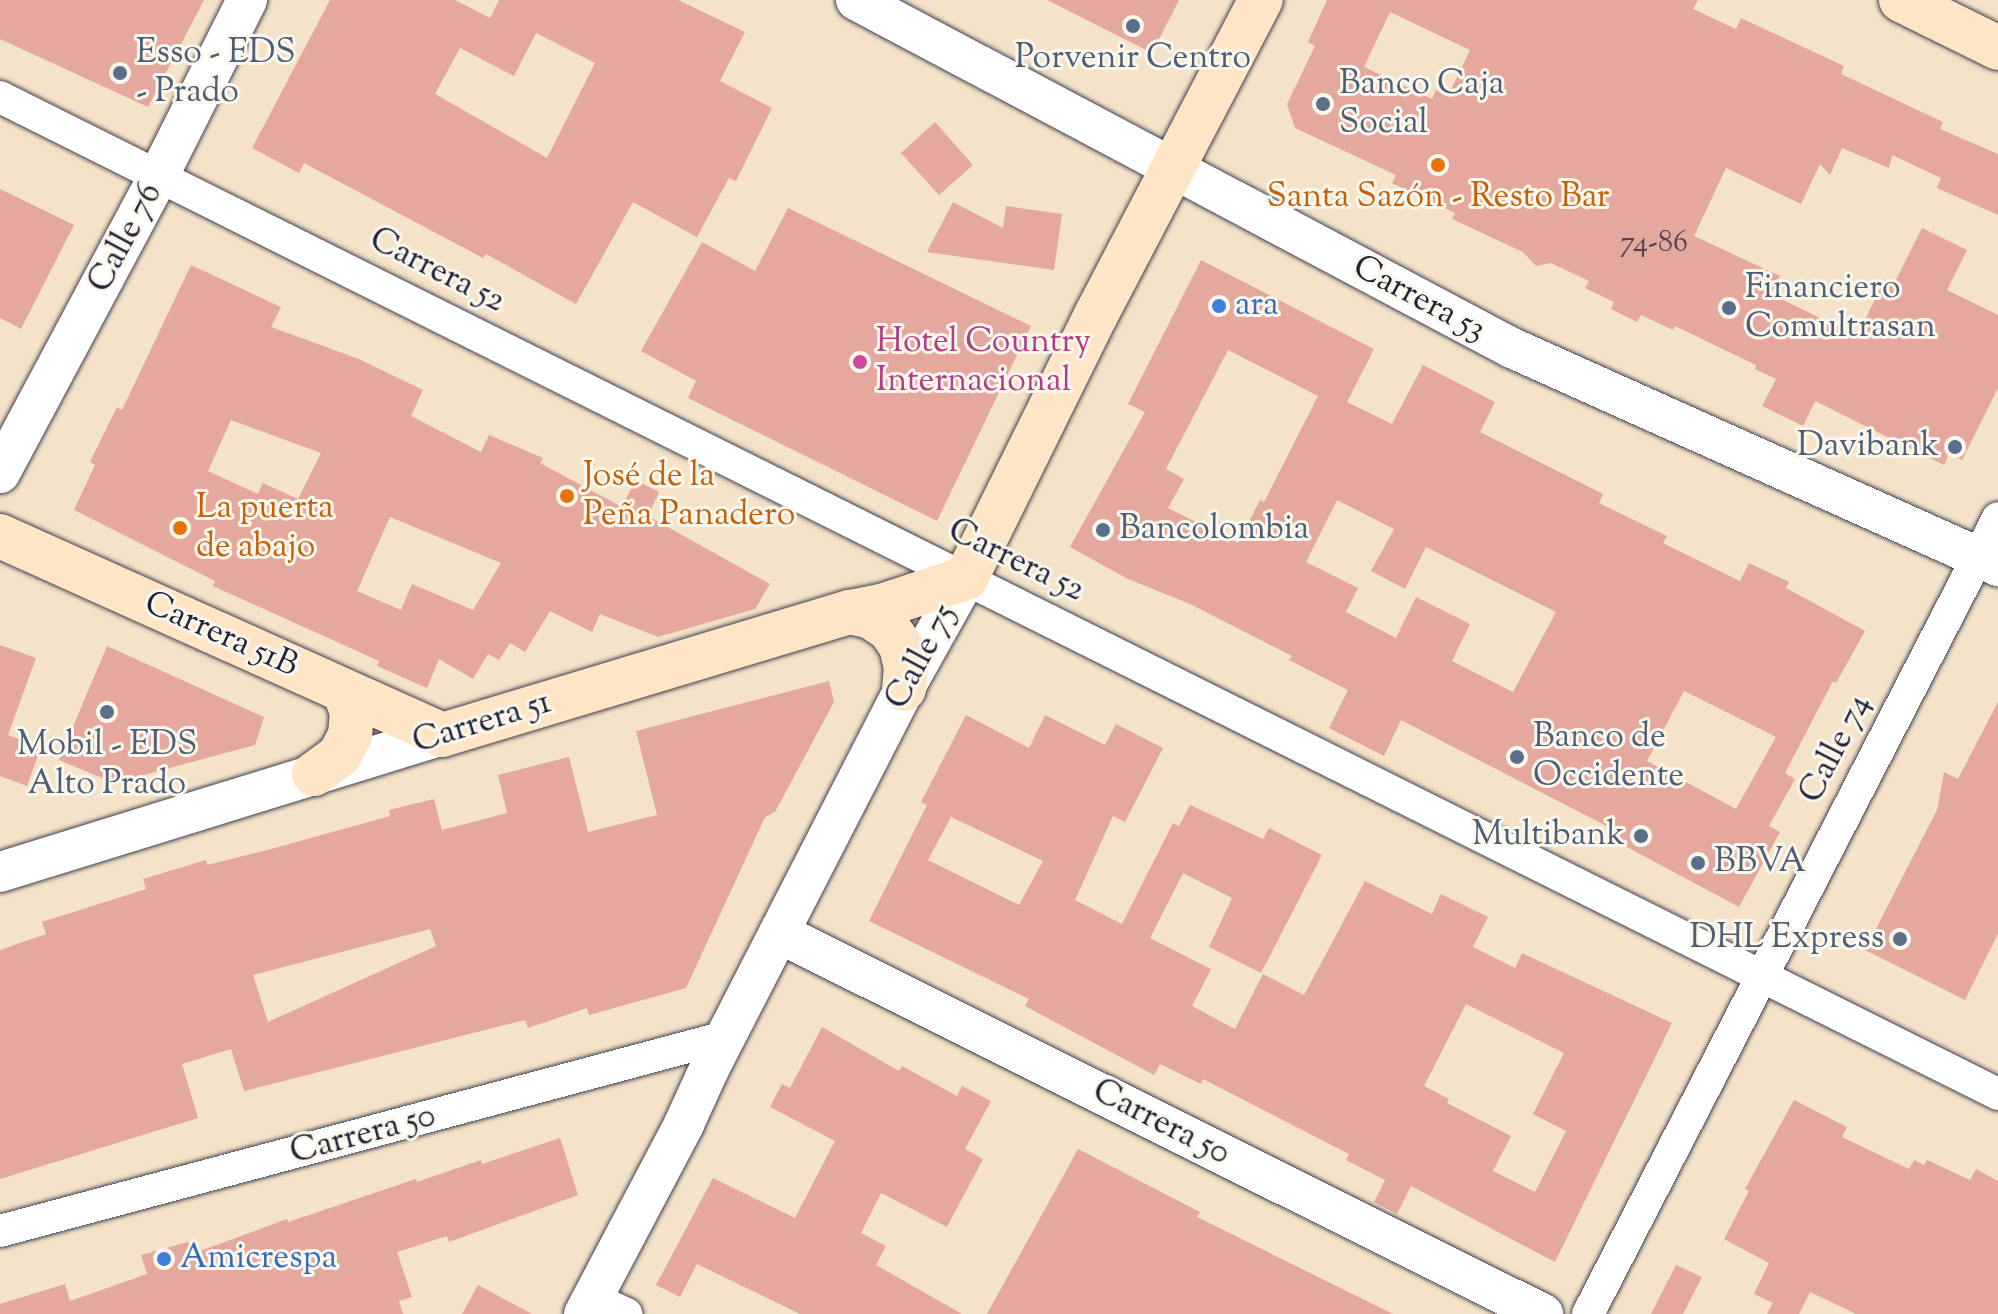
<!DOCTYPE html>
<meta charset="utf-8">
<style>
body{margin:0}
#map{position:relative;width:1998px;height:1314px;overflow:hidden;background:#f4e3c8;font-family:"Sorts Mill Goudy",serif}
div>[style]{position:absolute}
.building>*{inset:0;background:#e4a89e}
.roads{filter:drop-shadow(0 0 2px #423f50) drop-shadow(0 0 2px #423f50)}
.minor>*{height:32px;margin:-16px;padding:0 16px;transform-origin:16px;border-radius:16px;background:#fff}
.tertiary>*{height:40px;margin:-20px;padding:0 20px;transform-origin:20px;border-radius:20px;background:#fff}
.secondary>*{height:44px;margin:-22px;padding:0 22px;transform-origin:22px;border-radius:22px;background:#fde5c5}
.dots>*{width:22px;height:22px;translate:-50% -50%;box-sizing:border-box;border:4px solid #fbf7ec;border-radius:50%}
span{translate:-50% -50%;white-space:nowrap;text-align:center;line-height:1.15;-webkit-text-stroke:6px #fbf7ec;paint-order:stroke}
.number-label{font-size:30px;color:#524454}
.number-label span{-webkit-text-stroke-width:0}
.service-label{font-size:34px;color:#4e5e75}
.left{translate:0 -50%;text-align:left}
.right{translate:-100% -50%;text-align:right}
.food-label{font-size:34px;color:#c56008}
.street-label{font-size:34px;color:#22223b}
.shop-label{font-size:34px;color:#366cbe}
.hotel-label{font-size:34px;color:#b23c85}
</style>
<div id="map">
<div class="building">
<i style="clip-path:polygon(0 0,204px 0,148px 107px,0 39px)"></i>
<i style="clip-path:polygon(evenodd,330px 0,455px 0,490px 18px,499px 0,678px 0,745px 32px,720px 81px,772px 108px,736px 181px,729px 178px,697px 237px,633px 202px,576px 304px,486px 254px,483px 258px,304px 163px,299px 173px,252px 148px,330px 0,536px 33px,595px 63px,547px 158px,435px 94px,460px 48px,514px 76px,536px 33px)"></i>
<i style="clip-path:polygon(1047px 0,1179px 0,1152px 53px)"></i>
<i style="clip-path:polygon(evenodd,1327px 0,1698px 0,1693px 9px,1736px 29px,1741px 18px,1844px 66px,1841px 74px,1943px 122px,1940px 129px,1998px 154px,1998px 215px,1937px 188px,1941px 178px,1892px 155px,1889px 168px,1842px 148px,1830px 175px,1820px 164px,1801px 204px,1726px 168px,1694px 236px,1780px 276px,1771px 294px,1857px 336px,1884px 281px,1893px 286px,1922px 228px,1967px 250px,1947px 290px,1998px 315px,1998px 388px,1962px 460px,1949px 454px,1944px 465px,1815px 401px,1803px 426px,1762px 406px,1776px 379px,1755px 369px,1756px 365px,1675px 326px,1673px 330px,1641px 315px,1637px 322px,1611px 309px,1614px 302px,1585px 288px,1589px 281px,1551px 263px,1536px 266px,1523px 252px,1452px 219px,1455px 213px,1392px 183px,1396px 175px,1295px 128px,1287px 104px,1315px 46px,1308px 42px,1327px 0,1390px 12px,1470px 50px,1448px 96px,1436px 90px,1432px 99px,1364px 67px,1390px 12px)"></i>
<i style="clip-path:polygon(935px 122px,973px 165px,939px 195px,901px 153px)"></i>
<i style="clip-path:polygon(0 189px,74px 225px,21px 329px,0 318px)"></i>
<i style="clip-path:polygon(953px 202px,1003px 228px,1006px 206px,1062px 214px,1054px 270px,927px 252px)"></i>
<i style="clip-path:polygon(788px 208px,1031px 326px,937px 521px,688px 398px,696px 381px,641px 351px,702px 242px,755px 271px)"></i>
<i style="clip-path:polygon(evenodd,1201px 260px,1374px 349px,1347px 402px,1392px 424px,1423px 365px,1495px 402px,1480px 432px,1603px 494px,1599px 503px,1667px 536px,1663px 543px,1740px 581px,1749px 563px,1789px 582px,1786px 588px,1865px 631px,1836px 683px,1833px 681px,1785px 773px,1795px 779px,1769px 826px,1780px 832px,1739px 907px,1614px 840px,1618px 832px,1401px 720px,1384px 756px,1329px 728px,1348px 690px,1289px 660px,1292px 656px,1190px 604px,1128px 579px,1070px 547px,1145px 412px,1128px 404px,1201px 260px,1228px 350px,1318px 396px,1264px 502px,1260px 500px,1238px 543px,1168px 508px,1184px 479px,1166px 469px,1228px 350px,1201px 260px,1337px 500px,1394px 529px,1371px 571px,1405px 589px,1426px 547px,1556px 612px,1513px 692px,1452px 661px,1470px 624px,1416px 597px,1396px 638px,1346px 612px,1358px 588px,1306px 562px,1337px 500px,1201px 260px,1684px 691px,1776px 737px,1736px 809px,1647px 761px,1684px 691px)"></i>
<i style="clip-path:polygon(evenodd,191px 265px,281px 307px,271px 327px,359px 359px,423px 390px,411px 416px,481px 452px,489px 435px,543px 458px,540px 463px,622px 507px,635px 480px,659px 492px,648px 516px,770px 584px,755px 609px,658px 637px,600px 614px,592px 632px,550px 611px,525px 652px,510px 643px,499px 660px,488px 654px,473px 679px,439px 659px,427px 688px,377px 666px,379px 661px,213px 586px,215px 581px,74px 510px,95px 465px,90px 462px,117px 407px,122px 410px,191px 265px,231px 420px,321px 453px,298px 499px,263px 483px,258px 494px,208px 471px,231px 420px,191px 265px,390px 517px,501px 563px,473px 610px,412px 584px,401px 610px,357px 591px,390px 517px)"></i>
<i style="clip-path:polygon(0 645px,36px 658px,8px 735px,41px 747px,27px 786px,0 776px)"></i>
<i style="clip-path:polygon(107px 646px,264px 717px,255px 745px,114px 783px,59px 760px)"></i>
<i style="clip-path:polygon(evenodd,829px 681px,834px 702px,775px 812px,765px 817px,686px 988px,589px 1015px,587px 1008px,528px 1028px,525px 1020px,244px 1091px,231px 1049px,182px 1064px,198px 1118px,0 1179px,0 950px,46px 934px,42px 922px,146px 889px,143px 879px,206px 860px,207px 865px,271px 849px,390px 816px,389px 810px,434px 799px,442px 830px,507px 813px,498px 775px,569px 757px,588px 832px,657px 815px,636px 731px,829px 681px,430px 929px,436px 946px,268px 1022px,253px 975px,430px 929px)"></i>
<i style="clip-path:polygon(1998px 702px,1998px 934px,1965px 1000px,1865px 950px,1937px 810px,1944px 772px,1958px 779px)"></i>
<i style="clip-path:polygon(evenodd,966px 715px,1029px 748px,1045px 715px,1105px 745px,1116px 724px,1163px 748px,1125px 822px,1113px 816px,1075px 900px,1122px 924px,1173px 823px,1179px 826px,1190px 805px,1263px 839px,1269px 828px,1322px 855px,1261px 973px,1209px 947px,1232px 898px,1183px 873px,1150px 938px,1211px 969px,1192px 1006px,1235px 1029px,1263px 974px,1304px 995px,1365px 881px,1432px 914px,1441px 894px,1488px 917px,1473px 947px,1515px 968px,1522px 953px,1672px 1023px,1555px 1262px,1411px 1186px,1397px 1214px,1374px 1202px,1385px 1180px,1346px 1160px,1349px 1154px,1203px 1079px,1201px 1084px,1160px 1064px,1154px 1075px,1025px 1006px,1029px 999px,869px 921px,927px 805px,921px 802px,966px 715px,951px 817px,1043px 861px,1019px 905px,928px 860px,951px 817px,966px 715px,1466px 1004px,1564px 1053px,1533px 1114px,1566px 1131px,1535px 1192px,1493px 1171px,1511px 1136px,1447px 1103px,1449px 1099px,1424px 1086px,1466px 1004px)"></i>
<i style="clip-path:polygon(822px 1027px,899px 1071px,902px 1066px,957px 1096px,962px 1086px,991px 1101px,965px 1149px,983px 1159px,947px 1227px,881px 1193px,861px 1233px,886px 1246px,876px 1265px,962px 1314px,800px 1314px,697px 1264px,680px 1297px,656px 1285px,713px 1178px,795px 1218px,835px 1141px,770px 1107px,782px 1084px,790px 1088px)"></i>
<i style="clip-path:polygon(1794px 1100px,1847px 1127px,1842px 1137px,1909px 1169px,1914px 1160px,1924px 1165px,1927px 1160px,1970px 1180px,1976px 1169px,1998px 1181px,1998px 1314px,1856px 1314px,1810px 1292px,1799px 1314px,1767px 1314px,1773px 1303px,1754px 1294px,1769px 1263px,1724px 1239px,1749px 1191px,1745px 1189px)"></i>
<i style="clip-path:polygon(560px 1138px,578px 1195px,449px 1242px,447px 1236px,397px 1252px,412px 1297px,399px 1301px,403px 1314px,0 1314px,0 1304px,65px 1284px,70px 1301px,147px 1274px,141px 1255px,188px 1242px,192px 1254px,287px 1219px,288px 1222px,416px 1179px,417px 1182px,481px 1160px,482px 1164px)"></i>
<i style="clip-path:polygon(1078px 1149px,1200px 1212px,1197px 1217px,1393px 1314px,987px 1314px)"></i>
<i style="clip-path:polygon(1676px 1265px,1702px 1277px,1683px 1314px,1651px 1314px)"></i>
<i style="clip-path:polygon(478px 1285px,532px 1314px,462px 1314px)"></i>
</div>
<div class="roads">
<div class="minor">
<i style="left:0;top:97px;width:2233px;rotate:26.52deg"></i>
<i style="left:0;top:1231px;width:751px;rotate:-14.98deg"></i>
<i style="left:592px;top:1298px;width:38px;rotate:25deg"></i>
<i style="left:1588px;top:1314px;width:895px;rotate:-62.75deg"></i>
</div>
<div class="tertiary">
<i style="left:856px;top:0;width:743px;rotate:27.95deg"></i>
<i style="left:1512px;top:348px;width:533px;rotate:24.16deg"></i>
<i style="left:0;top:473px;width:338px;rotate:-61.9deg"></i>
<i style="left:159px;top:175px;width:196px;rotate:-63.3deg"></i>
<i style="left:0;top:872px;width:463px;rotate:-17.2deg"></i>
<i style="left:779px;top:933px;width:854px;rotate:26.51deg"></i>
<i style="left:584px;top:1314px;width:215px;rotate:-62.2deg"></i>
<i style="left:684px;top:1124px;width:63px;rotate:-65.5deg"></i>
<i style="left:710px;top:1067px;width:425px;rotate:-62.8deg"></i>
<i style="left:904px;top:689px;width:127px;rotate:-60.8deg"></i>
</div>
<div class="secondary">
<i style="left:1901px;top:0;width:108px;rotate:26.3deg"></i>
<i style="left:0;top:536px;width:485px;rotate:24.2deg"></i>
<i style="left:442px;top:735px;width:426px;rotate:-16.8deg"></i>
<i style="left:850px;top:612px;width:33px;rotate:-11deg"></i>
<i style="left:882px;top:606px;width:89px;rotate:-18.4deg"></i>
<i style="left:966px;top:578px;width:293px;rotate:-63.7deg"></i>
<i style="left:1096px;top:315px;width:356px;rotate:-62.4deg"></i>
<i style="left:850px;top:612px;width:22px;rotate:13deg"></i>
<i style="left:871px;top:617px;width:22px;rotate:34deg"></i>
<i style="left:889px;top:629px;width:21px;rotate:55deg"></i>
<i style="left:901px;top:646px;width:22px;rotate:77deg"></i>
<i style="left:906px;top:667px;width:22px;rotate:95deg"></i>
<i style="left:314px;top:774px;width:31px;rotate:-36deg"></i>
<i style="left:339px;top:756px;width:24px;rotate:-62deg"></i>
<i style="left:350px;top:735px;width:23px;rotate:-85deg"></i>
<i style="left:352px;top:712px;width:22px;rotate:-111deg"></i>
</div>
</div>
<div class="dots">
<i style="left:1133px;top:26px;background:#5c6f8a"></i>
<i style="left:120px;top:73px;background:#5c6f8a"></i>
<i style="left:1323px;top:104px;background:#5c6f8a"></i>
<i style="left:1438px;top:165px;background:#e8710a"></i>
<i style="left:1219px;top:306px;background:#3f7fe0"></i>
<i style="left:1729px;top:308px;background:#5c6f8a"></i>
<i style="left:860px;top:362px;background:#d1479c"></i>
<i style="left:1955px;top:447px;background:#5c6f8a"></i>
<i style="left:567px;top:496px;background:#e8710a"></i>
<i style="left:180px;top:528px;background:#e8710a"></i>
<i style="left:1103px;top:530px;background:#5c6f8a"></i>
<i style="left:107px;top:712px;background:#5c6f8a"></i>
<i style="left:1517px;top:757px;background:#5c6f8a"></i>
<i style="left:1641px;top:836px;background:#5c6f8a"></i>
<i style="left:1698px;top:863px;background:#5c6f8a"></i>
<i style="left:1900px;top:939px;background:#5c6f8a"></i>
<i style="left:164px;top:1259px;background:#3f7fe0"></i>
</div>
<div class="number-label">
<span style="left:1654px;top:244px">74-86</span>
</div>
<div class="service-label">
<span class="left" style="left:136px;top:73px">Esso - EDS<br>- Prado</span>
<span style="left:1133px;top:59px">Porvenir Centro</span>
<span class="left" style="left:1339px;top:104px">Banco Caja<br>Social</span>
<span class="left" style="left:1745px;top:308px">Financiero<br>Comultrasan</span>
<span class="right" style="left:1939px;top:447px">Davibank</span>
<span class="left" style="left:1119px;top:530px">Bancolombia</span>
<span class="left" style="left:1533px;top:757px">Banco de<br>Occidente</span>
<span style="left:107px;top:765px">Mobil - EDS<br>Alto Prado</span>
<span class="right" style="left:1625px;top:836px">Multibank</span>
<span class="left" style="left:1714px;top:863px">BBVA</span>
<span class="right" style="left:1884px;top:939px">DHL Express</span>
</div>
<div class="food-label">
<span style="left:1438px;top:198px">Santa Sazón - Resto Bar</span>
<span class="left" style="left:583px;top:496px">José de la<br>Peña Panadero</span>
<span class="left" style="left:196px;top:528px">La puerta<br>de abajo</span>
</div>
<div class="street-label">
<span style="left:126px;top:238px;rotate:-62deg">Calle 76</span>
<span style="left:437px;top:271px;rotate:27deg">Carrera 52</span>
<span style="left:1419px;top:299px;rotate:28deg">Carrera 53</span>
<span style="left:1016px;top:561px;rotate:26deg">Carrera 52</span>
<span style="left:221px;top:635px;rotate:24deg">Carrera 51B</span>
<span style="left:922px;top:657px;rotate:-62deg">Calle 75</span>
<span style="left:482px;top:723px;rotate:-17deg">Carrera 51</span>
<span style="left:1836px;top:749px;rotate:-63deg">Calle 74</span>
<span style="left:1161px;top:1123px;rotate:27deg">Carrera 50</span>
<span style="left:363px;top:1135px;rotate:-15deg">Carrera 50</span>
</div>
<div class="shop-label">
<span class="left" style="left:1235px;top:306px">ara</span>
<span class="left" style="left:180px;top:1259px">Amicrespa</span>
</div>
<div class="hotel-label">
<span class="left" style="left:876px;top:362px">Hotel Country<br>Internacional</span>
</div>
</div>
